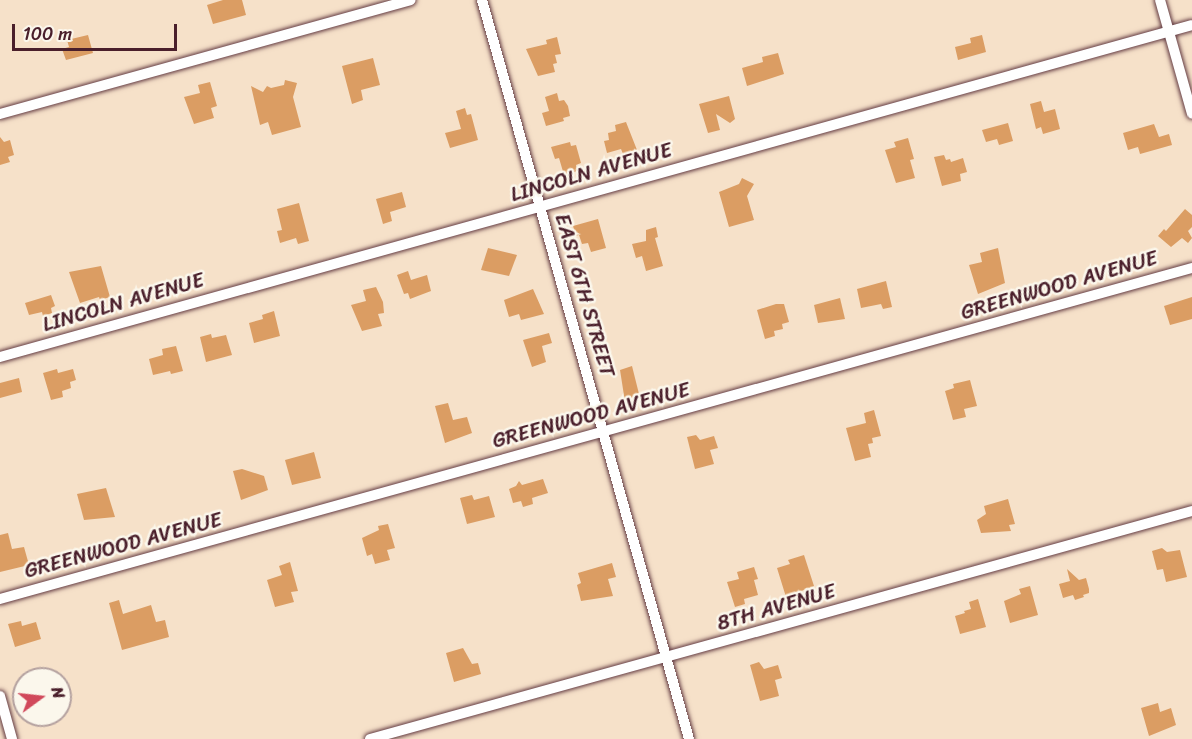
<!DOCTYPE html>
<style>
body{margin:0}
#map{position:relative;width:1192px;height:739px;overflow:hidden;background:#f6e1c9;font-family:Sriracha,sans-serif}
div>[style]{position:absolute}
.building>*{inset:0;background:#db9d63}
.roads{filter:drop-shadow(0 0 2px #643c43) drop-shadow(0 0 2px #643c43)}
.street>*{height:10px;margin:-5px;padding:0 5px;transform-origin:5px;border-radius:5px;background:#fff}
span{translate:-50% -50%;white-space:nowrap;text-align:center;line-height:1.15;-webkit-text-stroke:5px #fbf7ec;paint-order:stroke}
.street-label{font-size:21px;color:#4a1f2b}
.north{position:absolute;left:12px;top:667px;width:60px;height:60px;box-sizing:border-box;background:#fbf7ec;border:2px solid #b4a19f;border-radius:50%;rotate:75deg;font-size:16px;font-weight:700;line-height:24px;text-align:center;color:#4a1f2b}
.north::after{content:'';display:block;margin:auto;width:21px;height:27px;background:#d1495b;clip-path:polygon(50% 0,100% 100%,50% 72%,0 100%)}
.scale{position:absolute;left:12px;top:24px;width:165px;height:27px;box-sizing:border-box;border:3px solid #4a1f2b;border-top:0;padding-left:8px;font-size:18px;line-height:21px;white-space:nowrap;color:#4a1f2b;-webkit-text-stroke:4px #fbf7ec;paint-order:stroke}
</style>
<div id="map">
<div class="building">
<i style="clip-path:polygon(223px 0,242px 0,246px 15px,213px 24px,207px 5px)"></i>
<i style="clip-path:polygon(88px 35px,93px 53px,66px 60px,62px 49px,69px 47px,67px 40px)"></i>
<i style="clip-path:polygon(982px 35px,986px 52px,958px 60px,955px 47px,971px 43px,970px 38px)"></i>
<i style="clip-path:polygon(557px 37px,561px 54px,555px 55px,557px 63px,553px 64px,555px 72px,538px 76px,526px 49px,547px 44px,546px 40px)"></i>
<i style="clip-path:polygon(778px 53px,784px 74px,747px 86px,742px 68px,763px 62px,762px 57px)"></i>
<i style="clip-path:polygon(373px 58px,380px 85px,361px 90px,363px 100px,352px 104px,342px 66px)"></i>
<i style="clip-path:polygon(285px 80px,297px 83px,293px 97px,301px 127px,272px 135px,268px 122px,260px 125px,251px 86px,263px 92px,267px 86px,271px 88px,284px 85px)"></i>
<i style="clip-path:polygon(210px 82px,217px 106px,211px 108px,214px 118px,194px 124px,184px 97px,200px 93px,198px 85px)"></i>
<i style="clip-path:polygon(557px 93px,559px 101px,564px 100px,568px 106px,570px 116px,563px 118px,564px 121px,546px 126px,542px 113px,549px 111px,545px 97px)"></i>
<i style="clip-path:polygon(729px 96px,735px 119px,730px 123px,716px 114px,720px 130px,708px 133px,699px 104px)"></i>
<i style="clip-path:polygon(1041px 101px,1044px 112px,1055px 109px,1060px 129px,1043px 134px,1041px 127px,1036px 129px,1030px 104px)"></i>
<i style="clip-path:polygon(465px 108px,467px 115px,471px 114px,478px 140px,450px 148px,445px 133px,461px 129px,456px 111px)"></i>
<i style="clip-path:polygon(626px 122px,637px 150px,623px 154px,621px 149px,607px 153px,604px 141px,609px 140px,608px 133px,616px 131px,615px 125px)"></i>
<i style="clip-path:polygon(1008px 123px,1013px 141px,999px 145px,997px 139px,986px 142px,982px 130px)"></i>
<i style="clip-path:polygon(1154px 124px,1159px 137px,1169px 134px,1172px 145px,1140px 154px,1138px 147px,1128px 150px,1123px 133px)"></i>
<i style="clip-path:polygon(0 137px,4px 142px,10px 140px,14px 155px,8px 157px,10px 162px,0 165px)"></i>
<i style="clip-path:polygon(908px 138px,914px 159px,910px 160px,915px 178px,896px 183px,885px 150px,896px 147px,894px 142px)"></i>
<i style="clip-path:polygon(570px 142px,571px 146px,576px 145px,581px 163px,576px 165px,577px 171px,564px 175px,559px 158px,555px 159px,551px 147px)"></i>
<i style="clip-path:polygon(944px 155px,946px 160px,950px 159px,951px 162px,963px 158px,967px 172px,960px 174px,961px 181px,942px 186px,934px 157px)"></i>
<i style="clip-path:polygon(742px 178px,754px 184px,747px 196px,754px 220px,729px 227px,719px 192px,739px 184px)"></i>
<i style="clip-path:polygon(402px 192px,406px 207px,390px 212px,392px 221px,383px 224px,376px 199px)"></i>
<i style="clip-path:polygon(299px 203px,309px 241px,298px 244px,296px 238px,280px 243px,277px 231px,282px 230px,277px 209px)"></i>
<i style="clip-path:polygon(1185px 209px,1192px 215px,1192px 227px,1188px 231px,1192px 238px,1188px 243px,1182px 238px,1171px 247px,1158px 236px,1164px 229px,1166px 231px)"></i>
<i style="clip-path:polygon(598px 219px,606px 248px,591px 252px,588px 243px,582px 244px,579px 235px,576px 236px,573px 226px)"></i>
<i style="clip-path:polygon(656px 227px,658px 237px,655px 238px,663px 266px,646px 271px,642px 256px,636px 258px,632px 244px,646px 241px,646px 230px)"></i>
<i style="clip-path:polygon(488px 248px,517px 255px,509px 276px,481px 270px)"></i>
<i style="clip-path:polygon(998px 248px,1005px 283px,978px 294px,969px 265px,982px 262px,980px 253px)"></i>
<i style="clip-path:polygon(101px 266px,110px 297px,100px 300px,99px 297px,80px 303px,69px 272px)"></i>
<i style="clip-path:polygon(408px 271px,411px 280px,427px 275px,431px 291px,410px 299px,408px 293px,404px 294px,397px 275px)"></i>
<i style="clip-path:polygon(886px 281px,892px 307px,883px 309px,881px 304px,861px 308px,857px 289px)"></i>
<i style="clip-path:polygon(376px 287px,383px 302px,384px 313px,378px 314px,382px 326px,362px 331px,351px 305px,366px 301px,363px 290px)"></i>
<i style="clip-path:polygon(533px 289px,544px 314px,521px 320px,519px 314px,509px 317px,504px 300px)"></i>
<i style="clip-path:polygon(51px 295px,55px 306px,51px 308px,52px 313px,43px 316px,42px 312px,29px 315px,25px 303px)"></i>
<i style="clip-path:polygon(1192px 297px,1192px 319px,1170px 325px,1164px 306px)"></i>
<i style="clip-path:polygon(840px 298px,845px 319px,818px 323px,814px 305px)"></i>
<i style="clip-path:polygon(776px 304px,784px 304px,789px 322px,782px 324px,783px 329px,774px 331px,775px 336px,765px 339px,757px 310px)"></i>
<i style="clip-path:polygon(274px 311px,280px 336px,254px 343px,249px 323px,263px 319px,262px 315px)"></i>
<i style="clip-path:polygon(549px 333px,552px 343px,542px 346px,546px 362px,532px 367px,523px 340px)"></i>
<i style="clip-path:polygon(211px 334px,212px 338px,226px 335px,232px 355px,206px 362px,200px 337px)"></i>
<i style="clip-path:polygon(176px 346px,183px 371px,171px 374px,170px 371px,153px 375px,149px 359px,163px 355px,162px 349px)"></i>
<i style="clip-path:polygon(632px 366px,640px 398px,625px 402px,620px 370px)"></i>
<i style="clip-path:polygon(57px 369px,58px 373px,73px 369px,76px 380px,70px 382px,71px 388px,62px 391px,63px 397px,51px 400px,43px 373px)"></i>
<i style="clip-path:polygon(19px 378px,22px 392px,0 398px,0 383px)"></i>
<i style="clip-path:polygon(970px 380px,977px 406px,964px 409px,966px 417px,953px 420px,945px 391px,954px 388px,953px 384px)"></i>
<i style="clip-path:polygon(448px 403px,453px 420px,467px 417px,472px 433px,445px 443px,435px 406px)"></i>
<i style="clip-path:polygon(874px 410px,881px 436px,872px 438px,873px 443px,868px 444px,871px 457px,855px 461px,846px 428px,866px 423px,864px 413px)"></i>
<i style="clip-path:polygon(696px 435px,700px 440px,714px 436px,718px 448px,710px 450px,714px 464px,695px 469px,687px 437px)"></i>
<i style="clip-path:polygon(314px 452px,321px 478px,292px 485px,285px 460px)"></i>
<i style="clip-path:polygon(242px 469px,264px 476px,268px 490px,241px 500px,233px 471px)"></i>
<i style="clip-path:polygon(543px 479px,548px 493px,532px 498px,533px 504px,523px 507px,521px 501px,513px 503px,509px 489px,516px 486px,519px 481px,522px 485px)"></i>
<i style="clip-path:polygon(106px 488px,115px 517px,84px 520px,77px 494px)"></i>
<i style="clip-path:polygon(472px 495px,474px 500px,489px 496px,495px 517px,467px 524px,460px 498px)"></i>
<i style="clip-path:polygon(1008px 499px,1015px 524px,1009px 525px,1011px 531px,981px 533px,977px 520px,986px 514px,984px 506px)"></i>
<i style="clip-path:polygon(388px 524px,395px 548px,387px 550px,390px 560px,375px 564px,372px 554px,367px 556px,362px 538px,379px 530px,378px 526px)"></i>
<i style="clip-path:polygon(8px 533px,12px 549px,24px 547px,29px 565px,0 572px,0 535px)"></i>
<i style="clip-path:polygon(1162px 548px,1167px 552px,1180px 550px,1187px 577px,1166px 582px,1163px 569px,1157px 570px,1152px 551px)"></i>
<i style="clip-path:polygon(804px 555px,814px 586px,786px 597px,777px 568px,790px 564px,788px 560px)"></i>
<i style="clip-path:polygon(290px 562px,298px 591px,291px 592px,294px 602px,275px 607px,267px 580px,282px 575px,279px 566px)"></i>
<i style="clip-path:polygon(612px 563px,616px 577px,608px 579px,613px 596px,581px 601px,577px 585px,581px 583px,578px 573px)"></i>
<i style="clip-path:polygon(754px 567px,758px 579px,754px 580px,758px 595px,744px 599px,745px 604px,735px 607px,727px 582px,739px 579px,737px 572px)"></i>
<i style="clip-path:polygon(1067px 569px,1079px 580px,1086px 578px,1089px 589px,1089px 593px,1083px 595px,1084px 597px,1075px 600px,1073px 595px,1063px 598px,1059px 584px,1070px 581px)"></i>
<i style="clip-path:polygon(1030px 586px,1038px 615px,1010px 623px,1004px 601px,1021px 594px,1019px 589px)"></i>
<i style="clip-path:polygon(978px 599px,986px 627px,960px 634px,955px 616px,965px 613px,964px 611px,971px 609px,969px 602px)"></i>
<i style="clip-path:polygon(119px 600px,123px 614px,151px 605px,156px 622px,165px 620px,169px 637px,122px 650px,109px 603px)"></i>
<i style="clip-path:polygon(21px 621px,22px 626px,36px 622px,41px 639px,15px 647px,8px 624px)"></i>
<i style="clip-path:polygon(463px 648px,472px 664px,478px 663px,481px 674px,454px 682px,446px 653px)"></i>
<i style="clip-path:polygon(759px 662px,764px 669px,778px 665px,782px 678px,775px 680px,779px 696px,760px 701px,750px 665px)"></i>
<i style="clip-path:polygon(1158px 703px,1160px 712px,1171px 708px,1176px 725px,1149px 736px,1141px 708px)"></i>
</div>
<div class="roads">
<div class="street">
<i style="left:482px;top:0;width:767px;rotate:74.35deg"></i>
<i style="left:1160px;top:0;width:118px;rotate:74.3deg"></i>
<i style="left:0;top:114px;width:426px;rotate:-15.5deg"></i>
<i style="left:0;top:357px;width:1237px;rotate:-15.56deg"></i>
<i style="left:0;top:599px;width:1237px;rotate:-15.52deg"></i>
<i style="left:0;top:696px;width:45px;rotate:74.4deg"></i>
<i style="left:370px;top:739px;width:853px;rotate:-15.5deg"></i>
</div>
</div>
<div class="street-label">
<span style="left:591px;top:172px;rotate:-16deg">LINCOLN AVENUE</span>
<span style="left:1059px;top:285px;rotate:-16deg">GREENWOOD AVENUE</span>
<span style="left:585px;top:295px;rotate:74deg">EAST 6TH STREET</span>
<span style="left:123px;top:302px;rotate:-16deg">LINCOLN AVENUE</span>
<span style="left:591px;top:415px;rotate:-15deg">GREENWOOD AVENUE</span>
<span style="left:123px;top:545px;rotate:-15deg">GREENWOOD AVENUE</span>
<span style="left:776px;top:607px;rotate:-16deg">8TH AVENUE</span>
</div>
<div class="north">N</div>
<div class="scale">100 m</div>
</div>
